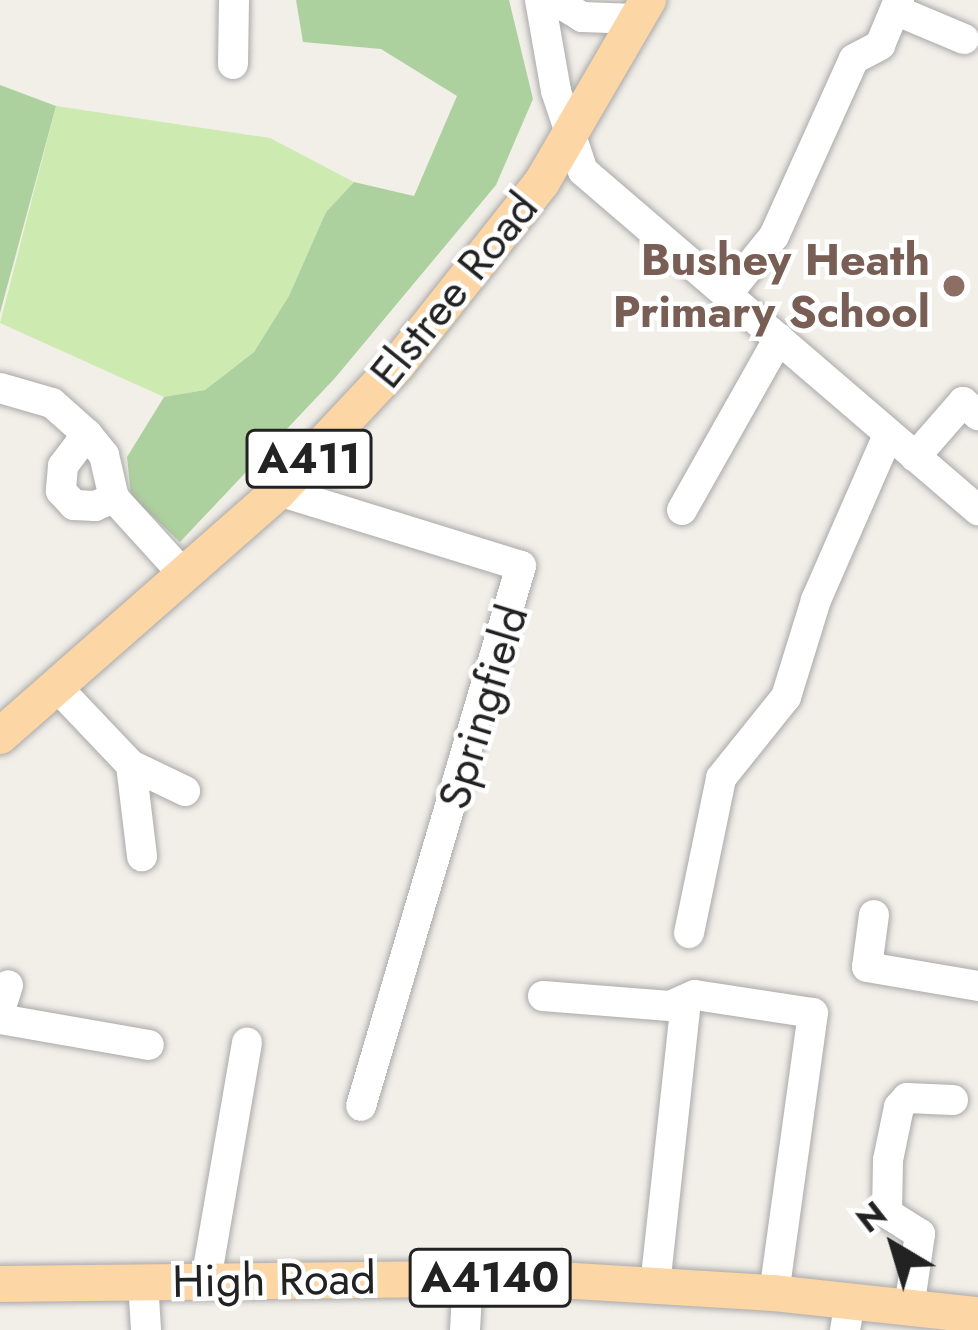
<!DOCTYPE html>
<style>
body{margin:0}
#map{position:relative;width:978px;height:1330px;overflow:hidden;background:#f2efe9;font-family:Jost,sans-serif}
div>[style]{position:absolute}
.grass>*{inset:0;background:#cdebb0}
.forest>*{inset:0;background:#add19e}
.roads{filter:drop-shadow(0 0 3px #a9a9a9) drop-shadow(0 0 3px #a9a9a9)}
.minor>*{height:30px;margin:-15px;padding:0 15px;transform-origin:15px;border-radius:15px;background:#fff}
.major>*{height:36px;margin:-18px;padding:0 18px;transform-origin:18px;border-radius:18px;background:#fcd6a4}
.dots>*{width:33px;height:33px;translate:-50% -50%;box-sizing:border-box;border:6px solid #fff;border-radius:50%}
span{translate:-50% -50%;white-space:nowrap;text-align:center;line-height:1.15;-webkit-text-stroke:9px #fff;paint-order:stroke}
.shield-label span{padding:3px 9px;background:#fff;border:3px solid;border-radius:9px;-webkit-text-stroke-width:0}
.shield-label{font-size:42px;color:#222;font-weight:700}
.education-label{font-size:45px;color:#785e54;font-weight:700}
.right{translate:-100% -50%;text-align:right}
.street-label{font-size:45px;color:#222}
.north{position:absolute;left:834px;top:1186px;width:120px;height:120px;-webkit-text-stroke:9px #fff;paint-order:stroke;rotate:322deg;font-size:33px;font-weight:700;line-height:48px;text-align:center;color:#222}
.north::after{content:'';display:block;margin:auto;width:42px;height:54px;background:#222;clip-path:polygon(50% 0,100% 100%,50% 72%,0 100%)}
</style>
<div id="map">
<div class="grass">
<i style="clip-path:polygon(56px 106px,270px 138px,354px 182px,326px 212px,289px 297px,254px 352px,205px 390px,164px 397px,0 323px)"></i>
</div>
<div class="forest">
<i style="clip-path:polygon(296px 0,509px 0,533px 99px,496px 185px,335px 378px,180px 542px,131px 496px,127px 457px,164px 397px,205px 390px,254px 352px,289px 296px,326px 212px,354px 182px,414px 196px,457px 96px,381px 49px,303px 42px)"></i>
<i style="clip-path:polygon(0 85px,56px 106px,0 313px)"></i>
</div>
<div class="roads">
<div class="minor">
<i style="left:540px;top:0;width:92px;rotate:80deg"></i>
<i style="left:556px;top:91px;width:84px;rotate:71.4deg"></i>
<i style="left:583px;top:171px;width:521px;rotate:40.64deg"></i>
<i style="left:554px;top:0;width:33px;rotate:31deg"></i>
<i style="left:582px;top:17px;width:54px;rotate:2.1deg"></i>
<i style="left:895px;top:10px;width:75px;rotate:22.8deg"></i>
<i style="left:233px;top:64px;width:64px;rotate:-89.1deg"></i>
<i style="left:728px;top:293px;width:73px;rotate:-51.1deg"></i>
<i style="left:774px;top:236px;width:194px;rotate:-65.7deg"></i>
<i style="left:854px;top:59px;width:30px;rotate:-28deg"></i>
<i style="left:880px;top:45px;width:49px;rotate:-67.1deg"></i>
<i style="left:0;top:388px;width:54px;rotate:16.1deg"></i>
<i style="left:52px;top:403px;width:47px;rotate:41.5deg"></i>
<i style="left:87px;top:434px;width:27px;rotate:51deg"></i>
<i style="left:104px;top:455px;width:44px;rotate:76.9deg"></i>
<i style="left:114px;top:498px;width:104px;rotate:47.7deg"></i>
<i style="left:87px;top:434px;width:40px;rotate:127deg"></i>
<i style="left:63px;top:466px;width:25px;rotate:95deg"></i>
<i style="left:61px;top:491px;width:19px;rotate:47deg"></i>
<i style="left:74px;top:505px;width:21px;rotate:3deg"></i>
<i style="left:95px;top:506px;width:21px;rotate:-23deg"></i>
<i style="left:915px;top:457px;width:73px;rotate:-48.9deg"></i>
<i style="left:963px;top:402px;width:20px;rotate:41deg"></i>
<i style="left:279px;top:491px;width:253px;rotate:17.2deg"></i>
<i style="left:521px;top:566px;width:563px;rotate:106.5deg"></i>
<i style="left:682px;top:510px;width:197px;rotate:-60.6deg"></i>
<i style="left:55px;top:685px;width:110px;rotate:46.5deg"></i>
<i style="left:131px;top:765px;width:60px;rotate:25.7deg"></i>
<i style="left:131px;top:765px;width:92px;rotate:83.1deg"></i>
<i style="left:874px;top:915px;width:52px;rotate:97.7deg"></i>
<i style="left:867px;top:967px;width:113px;rotate:9.7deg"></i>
<i style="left:689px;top:933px;width:158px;rotate:-78.3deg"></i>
<i style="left:721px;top:778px;width:104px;rotate:-51.3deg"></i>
<i style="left:786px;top:697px;width:102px;rotate:-72.8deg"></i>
<i style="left:816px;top:600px;width:180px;rotate:-66.4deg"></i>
<i style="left:543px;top:996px;width:127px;rotate:4.5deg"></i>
<i style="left:670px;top:1006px;width:27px;rotate:-24deg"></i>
<i style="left:695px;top:995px;width:119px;rotate:8.7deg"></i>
<i style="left:813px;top:1013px;width:283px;rotate:97.9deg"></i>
<i style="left:0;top:1010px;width:26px;rotate:-72deg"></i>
<i style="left:0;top:1019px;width:151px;rotate:9.9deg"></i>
<i style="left:206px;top:1280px;width:241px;rotate:-80.2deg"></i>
<i style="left:143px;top:1282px;width:48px;rotate:86.4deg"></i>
<i style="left:655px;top:1286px;width:288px;rotate:-83.8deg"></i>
<i style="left:909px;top:1308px;width:75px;rotate:-81.5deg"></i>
<i style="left:920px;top:1234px;width:39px;rotate:-148deg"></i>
<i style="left:887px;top:1213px;width:53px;rotate:-88.9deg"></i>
<i style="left:888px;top:1160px;width:54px;rotate:-78.3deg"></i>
<i style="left:899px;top:1107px;width:12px;rotate:-48deg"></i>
<i style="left:907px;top:1098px;width:46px;rotate:2.5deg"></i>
<i style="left:465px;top:1330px;width:53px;rotate:-86.8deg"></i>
<i style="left:845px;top:1330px;width:27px;rotate:-80deg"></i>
</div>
<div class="major">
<i style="left:0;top:736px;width:371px;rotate:-41.3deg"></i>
<i style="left:279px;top:491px;width:173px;rotate:-46.9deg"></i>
<i style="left:397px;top:365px;width:233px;rotate:-51.6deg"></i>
<i style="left:542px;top:182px;width:211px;rotate:-59.8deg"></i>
<i style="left:0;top:1284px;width:526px;rotate:-0.65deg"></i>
<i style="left:526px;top:1278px;width:248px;rotate:3.5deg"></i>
<i style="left:774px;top:1293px;width:205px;rotate:6.2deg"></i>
</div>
</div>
<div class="dots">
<i style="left:954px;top:286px;background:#8d6e63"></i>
</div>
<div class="shield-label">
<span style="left:309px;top:459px">A411</span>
<span style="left:490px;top:1278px">A4140</span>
</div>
<div class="education-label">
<span class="right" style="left:930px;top:286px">Bushey Heath<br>Primary School</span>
</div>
<div class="street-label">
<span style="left:454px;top:290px;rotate:-51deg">Elstree Road</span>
<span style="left:483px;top:707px;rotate:-73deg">Springfield</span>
<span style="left:274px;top:1280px;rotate:-1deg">High Road</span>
</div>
<div class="north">N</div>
</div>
